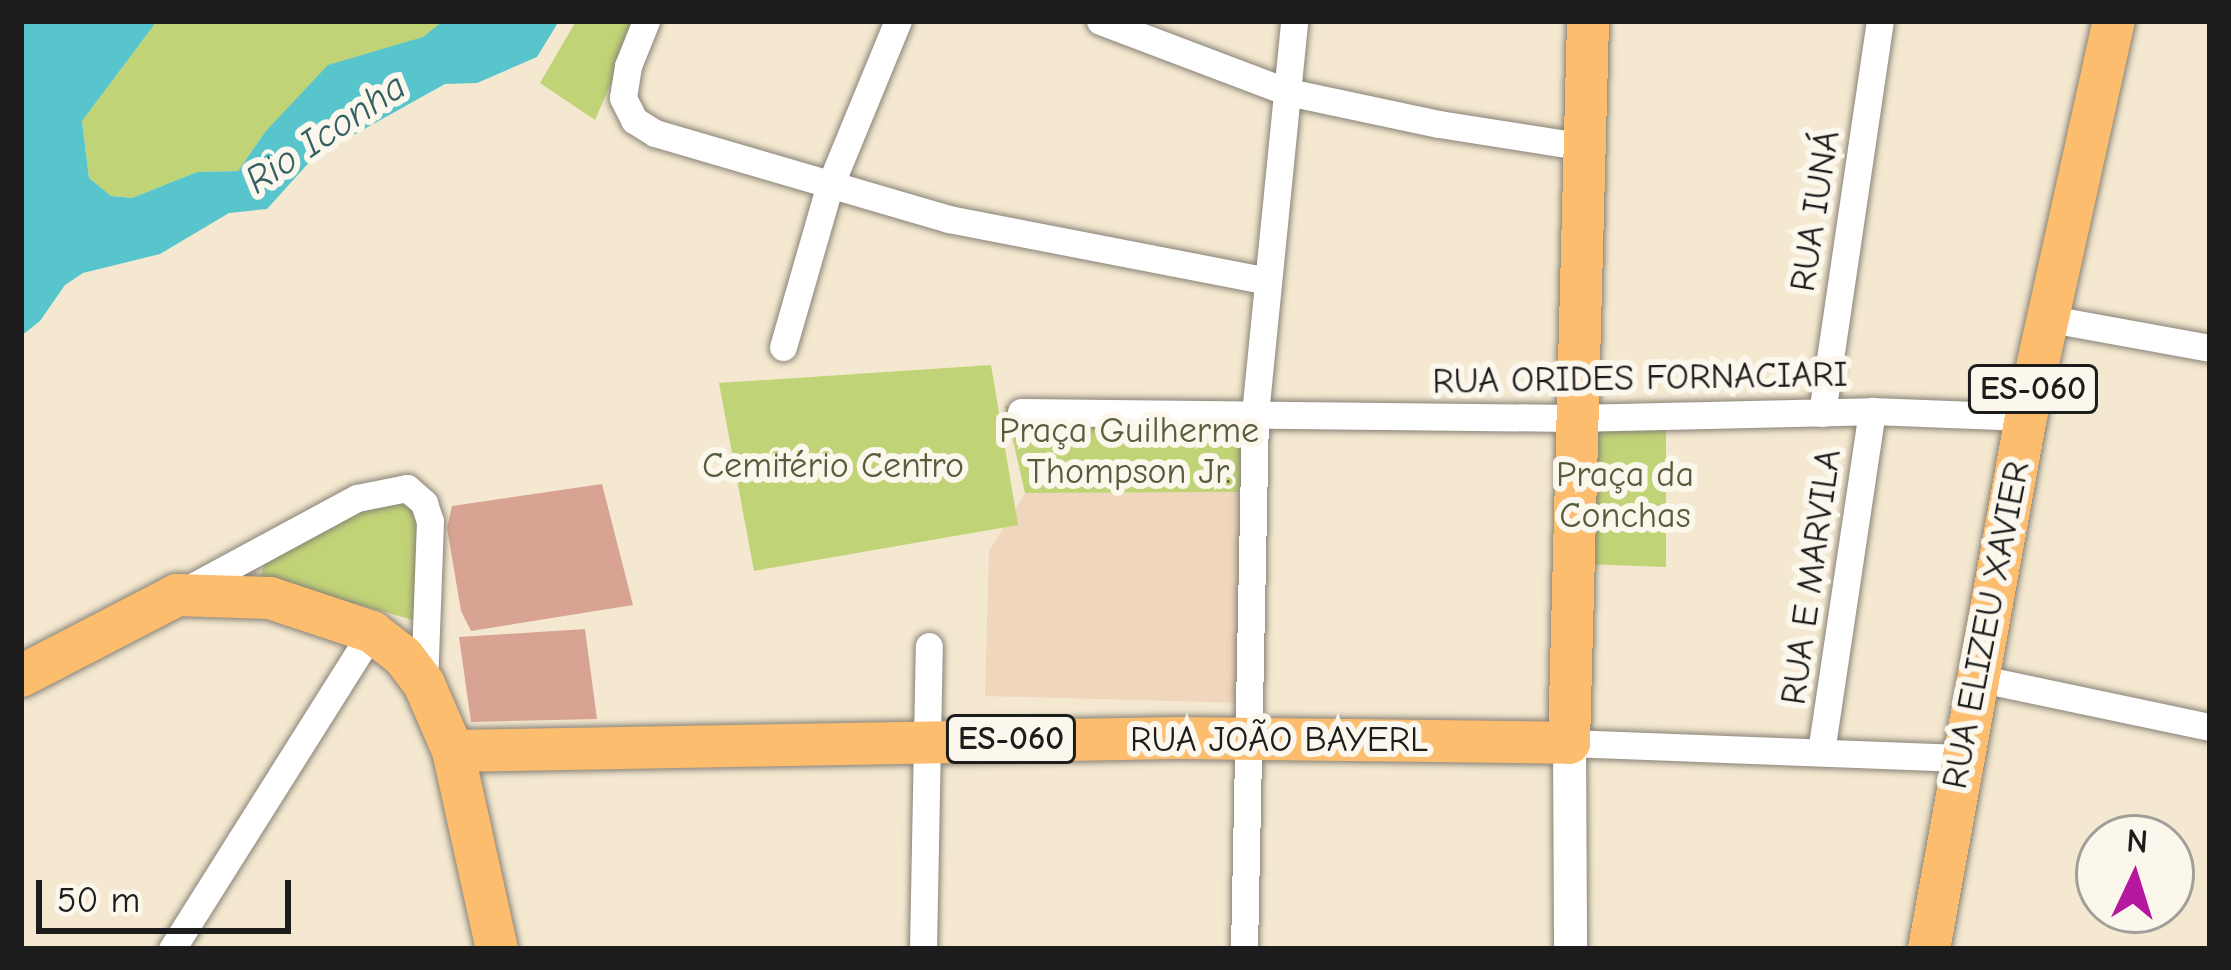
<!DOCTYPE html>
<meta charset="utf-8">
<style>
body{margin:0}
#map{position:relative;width:2231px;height:970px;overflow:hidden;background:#f4e8d0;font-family:"Comic Neue",sans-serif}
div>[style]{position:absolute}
.built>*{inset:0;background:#f0d6bc}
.green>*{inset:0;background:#c1d377}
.water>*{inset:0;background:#58c5cd}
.building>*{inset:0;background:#d8a392}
.roads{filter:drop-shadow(0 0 3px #888276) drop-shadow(0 0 3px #888276)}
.minor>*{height:27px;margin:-13.5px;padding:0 13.5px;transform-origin:13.5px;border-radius:13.5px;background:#fff}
.tertiary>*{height:33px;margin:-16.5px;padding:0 16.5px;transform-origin:16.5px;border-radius:16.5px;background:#fff}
.primary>*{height:42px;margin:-21px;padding:0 21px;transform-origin:21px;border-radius:21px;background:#fcbd6f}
span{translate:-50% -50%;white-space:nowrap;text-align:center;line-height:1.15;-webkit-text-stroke:12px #fbf7ec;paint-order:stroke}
.shield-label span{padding:3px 9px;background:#fbf7ec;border:3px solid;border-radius:9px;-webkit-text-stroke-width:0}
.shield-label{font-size:33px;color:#1c1c1c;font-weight:700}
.street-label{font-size:36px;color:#1c1c1c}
.park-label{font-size:36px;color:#565c3c}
.water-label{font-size:39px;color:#346063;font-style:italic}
.frame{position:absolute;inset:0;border:24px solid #1c1c1c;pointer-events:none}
.north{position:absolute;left:2075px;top:814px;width:120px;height:120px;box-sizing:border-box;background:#fbf7ec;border:3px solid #a29f99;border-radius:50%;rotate:4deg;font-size:33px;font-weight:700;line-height:48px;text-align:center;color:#1c1c1c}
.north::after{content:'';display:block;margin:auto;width:42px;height:54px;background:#b5179e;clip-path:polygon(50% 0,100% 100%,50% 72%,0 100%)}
.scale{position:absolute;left:36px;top:880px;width:255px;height:54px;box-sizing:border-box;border:6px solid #1c1c1c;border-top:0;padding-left:15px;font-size:36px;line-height:42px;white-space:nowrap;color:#1c1c1c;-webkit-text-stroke:9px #fbf7ec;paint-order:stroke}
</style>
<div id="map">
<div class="built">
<i style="clip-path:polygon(1243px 492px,1243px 703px,985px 696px,989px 551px,1025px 493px)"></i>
</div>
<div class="green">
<i style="clip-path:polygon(157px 21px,443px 21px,424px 37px,382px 53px,265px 132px,238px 171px,197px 172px,132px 198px,111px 196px,89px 178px,82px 121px)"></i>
<i style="clip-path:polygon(576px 21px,638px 21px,595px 120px,540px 83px)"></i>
<i style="clip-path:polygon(991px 365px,1018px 525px,754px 571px,719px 383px)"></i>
<i style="clip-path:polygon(1005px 406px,1242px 409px,1243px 492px,1025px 493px)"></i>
<i style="clip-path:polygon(1666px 425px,1666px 567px,1583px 564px,1587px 426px)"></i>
<i style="clip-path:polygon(403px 499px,423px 518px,413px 620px,261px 577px,265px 559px,355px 512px)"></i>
</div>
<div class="water">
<i style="clip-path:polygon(21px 21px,157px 21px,82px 121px,89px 178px,111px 196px,132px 198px,197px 172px,238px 171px,265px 132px,328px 65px,423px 37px,443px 21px,559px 21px,537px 57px,477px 83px,445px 84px,314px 157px,267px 209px,229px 213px,160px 254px,83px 273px,65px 285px,40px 321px,21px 336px)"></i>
</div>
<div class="building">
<i style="clip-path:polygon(602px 484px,633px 605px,471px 631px,461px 611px,447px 528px,452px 506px)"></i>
<i style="clip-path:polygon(585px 629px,597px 719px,471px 722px,459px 637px)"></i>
</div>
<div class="roads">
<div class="minor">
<i style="left:646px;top:21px;width:48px;rotate:111.8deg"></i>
<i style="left:628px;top:66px;width:32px;rotate:99deg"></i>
<i style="left:623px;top:98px;width:25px;rotate:63deg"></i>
<i style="left:634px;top:120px;width:25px;rotate:32deg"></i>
<i style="left:655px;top:133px;width:306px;rotate:16.3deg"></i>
<i style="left:949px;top:219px;width:321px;rotate:11deg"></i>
<i style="left:1100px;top:21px;width:201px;rotate:20.7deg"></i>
<i style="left:1288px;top:92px;width:154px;rotate:12deg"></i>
<i style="left:1439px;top:124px;width:149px;rotate:8.9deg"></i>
<i style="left:2050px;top:319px;width:163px;rotate:10.3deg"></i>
<i style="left:783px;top:347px;width:166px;rotate:-73.9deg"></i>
<i style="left:829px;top:188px;width:181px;rotate:-67.6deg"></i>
<i style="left:1021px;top:412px;width:553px;rotate:0.62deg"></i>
<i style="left:1574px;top:418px;width:298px;rotate:-1.3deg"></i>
<i style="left:1872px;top:411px;width:154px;rotate:2.2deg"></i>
<i style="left:1822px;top:413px;width:396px;rotate:-81.6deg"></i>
<i style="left:181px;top:593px;width:200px;rotate:-28.4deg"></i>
<i style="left:357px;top:498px;width:51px;rotate:-11.3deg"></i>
<i style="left:407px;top:488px;width:23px;rotate:41deg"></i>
<i style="left:424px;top:503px;width:19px;rotate:72deg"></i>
<i style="left:430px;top:521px;width:163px;rotate:92.1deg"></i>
<i style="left:1977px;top:678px;width:238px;rotate:11.9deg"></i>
<i style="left:1569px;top:743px;width:392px;rotate:2.2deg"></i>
<i style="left:1821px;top:752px;width:345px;rotate:-81.5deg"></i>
<i style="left:172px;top:949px;width:375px;rotate:-57.8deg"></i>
<i style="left:923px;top:949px;width:303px;rotate:-88.9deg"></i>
<i style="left:1244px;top:949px;width:535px;rotate:-88.82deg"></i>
<i style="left:1255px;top:414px;width:395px;rotate:-84.3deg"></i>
</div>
<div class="tertiary">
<i style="left:1569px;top:743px;width:206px;rotate:89.7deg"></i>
</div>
<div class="primary">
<i style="left:21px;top:676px;width:176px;rotate:-27.4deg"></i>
<i style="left:177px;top:595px;width:93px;rotate:1.8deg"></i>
<i style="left:270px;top:598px;width:108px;rotate:18.4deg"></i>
<i style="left:372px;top:632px;width:39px;rotate:38deg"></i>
<i style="left:403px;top:656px;width:35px;rotate:53deg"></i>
<i style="left:424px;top:684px;width:73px;rotate:66.6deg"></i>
<i style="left:453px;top:751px;width:203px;rotate:77.5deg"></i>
<i style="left:453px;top:751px;width:724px;rotate:-1.03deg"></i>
<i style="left:1177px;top:738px;width:392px;rotate:0.7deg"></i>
<i style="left:1569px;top:743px;width:722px;rotate:-88.49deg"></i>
<i style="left:1929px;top:949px;width:541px;rotate:-79.67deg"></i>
<i style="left:2026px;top:417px;width:406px;rotate:-77.5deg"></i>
</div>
</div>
<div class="shield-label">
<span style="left:2033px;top:389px">ES-060</span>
<span style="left:1011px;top:739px">ES-060</span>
</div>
<div class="street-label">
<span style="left:1815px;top:211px;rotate:-81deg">RUA IUNÁ</span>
<span style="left:1640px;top:378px;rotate:-1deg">RUA ORIDES FORNACIARI</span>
<span style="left:1811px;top:577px;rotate:-82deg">RUA E MARVILA</span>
<span style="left:1986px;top:625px;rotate:-79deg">RUA ELIZEU XAVIER</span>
<span style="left:1279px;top:740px">RUA JOÃO BAYERL</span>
</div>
<div class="park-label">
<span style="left:1129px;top:451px">Praça Guilherme<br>Thompson Jr.</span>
<span style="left:833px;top:466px">Cemitério Centro</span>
<span style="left:1625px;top:495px">Praça da<br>Conchas</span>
</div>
<div class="water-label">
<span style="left:326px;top:134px;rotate:-34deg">Rio Iconha</span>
</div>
<div class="frame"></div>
<div class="north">N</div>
<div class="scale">50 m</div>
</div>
